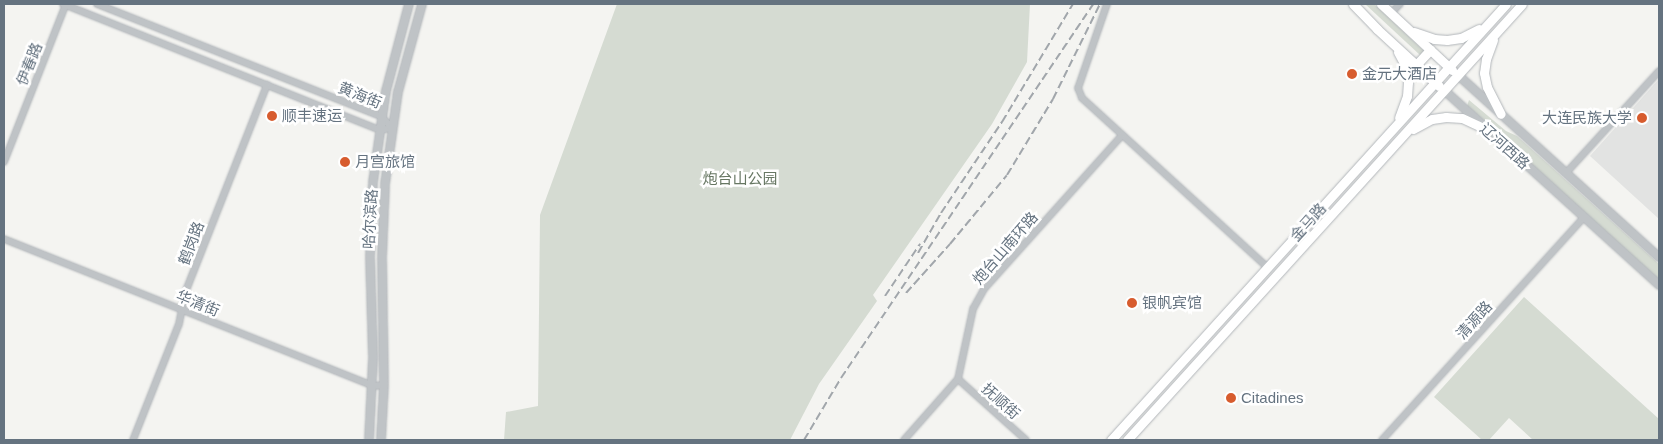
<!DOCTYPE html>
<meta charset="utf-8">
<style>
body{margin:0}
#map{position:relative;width:1663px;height:444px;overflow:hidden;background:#f4f4f1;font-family:Arial,"Noto Sans SC",sans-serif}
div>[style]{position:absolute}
.built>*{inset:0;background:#e2e3e2}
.green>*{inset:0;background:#d5dbd2}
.roads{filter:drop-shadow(0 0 1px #b2b6ba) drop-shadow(0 0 1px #b2b6ba)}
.minor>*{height:6px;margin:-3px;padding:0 3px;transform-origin:3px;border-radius:3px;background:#bfc3c6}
.tertiary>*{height:8px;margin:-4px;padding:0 4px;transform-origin:4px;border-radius:4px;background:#bfc3c6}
.secondary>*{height:9px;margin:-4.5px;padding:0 4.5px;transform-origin:4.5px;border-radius:4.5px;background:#fff}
.rail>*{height:2px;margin-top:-1px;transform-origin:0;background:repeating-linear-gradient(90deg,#a1a6ab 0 8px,transparent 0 12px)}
.dots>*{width:14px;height:14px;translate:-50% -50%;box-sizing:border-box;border:2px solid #fff;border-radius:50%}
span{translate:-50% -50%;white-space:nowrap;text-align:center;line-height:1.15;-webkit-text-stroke:5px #fff;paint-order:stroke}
.street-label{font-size:15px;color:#657380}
.poi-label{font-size:15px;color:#657380}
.left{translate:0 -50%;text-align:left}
.right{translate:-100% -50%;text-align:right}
.park-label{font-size:15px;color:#677763}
.frame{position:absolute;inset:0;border:5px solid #657380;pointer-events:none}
</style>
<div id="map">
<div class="built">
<i style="clip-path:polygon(1659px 79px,1659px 219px,1590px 156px)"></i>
</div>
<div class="green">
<i style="clip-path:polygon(617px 4px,1030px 4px,1027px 62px,992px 124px,873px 295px,877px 301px,819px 384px,790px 440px,504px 440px,506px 412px,538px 406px,540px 215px)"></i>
<i style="clip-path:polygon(1365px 4px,1374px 4px,1424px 51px,1420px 55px)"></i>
<i style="clip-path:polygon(1469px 100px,1506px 131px,1517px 136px,1659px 264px,1659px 280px,1467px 106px)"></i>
<i style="clip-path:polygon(1524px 297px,1659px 419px,1659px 440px,1533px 440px,1509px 418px,1489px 440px,1482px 440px,1434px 397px)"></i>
</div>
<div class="roads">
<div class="minor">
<i style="left:63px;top:4px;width:341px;rotate:21.7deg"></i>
<i style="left:380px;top:130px;width:12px;rotate:-9deg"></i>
<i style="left:97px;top:4px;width:307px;rotate:21.6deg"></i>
<i style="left:382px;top:117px;width:15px;rotate:48deg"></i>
<i style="left:1107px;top:4px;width:89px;rotate:109deg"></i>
<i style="left:1078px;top:88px;width:11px;rotate:68deg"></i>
<i style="left:1082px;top:98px;width:251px;rotate:42.4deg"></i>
<i style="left:1390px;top:14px;width:14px;rotate:-45deg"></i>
<i style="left:4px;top:162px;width:170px;rotate:-68.6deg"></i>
<i style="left:1566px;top:173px;width:138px;rotate:-47.6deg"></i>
<i style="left:4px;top:239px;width:397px;rotate:21.7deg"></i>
<i style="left:373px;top:386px;width:11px;rotate:-5deg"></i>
<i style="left:958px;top:379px;width:91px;rotate:41.9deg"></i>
<i style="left:133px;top:440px;width:125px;rotate:-68.4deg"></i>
<i style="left:179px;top:324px;width:32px;rotate:-79deg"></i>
<i style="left:185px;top:293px;width:224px;rotate:-68.5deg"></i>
<i style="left:904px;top:440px;width:81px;rotate:-48.5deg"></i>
<i style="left:958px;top:379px;width:72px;rotate:-77.9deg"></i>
<i style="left:973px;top:309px;width:23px;rotate:-61deg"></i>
<i style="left:984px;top:289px;width:207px;rotate:-48.1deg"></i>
<i style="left:1382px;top:440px;width:301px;rotate:-47.8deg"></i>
</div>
<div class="tertiary">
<i style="left:1458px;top:75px;width:271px;rotate:42.2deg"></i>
<i style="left:1444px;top:90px;width:290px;rotate:42.2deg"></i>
<i style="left:369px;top:440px;width:83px;rotate:-87.2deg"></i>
<i style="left:373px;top:357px;width:100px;rotate:-91.7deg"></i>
<i style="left:370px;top:257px;width:75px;rotate:-87.7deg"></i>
<i style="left:373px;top:182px;width:92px;rotate:-81.9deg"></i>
<i style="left:386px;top:91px;width:90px;rotate:-75.2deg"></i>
<i style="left:381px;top:440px;width:55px;rotate:-86.9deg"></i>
<i style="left:384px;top:385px;width:128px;rotate:-90.9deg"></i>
<i style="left:382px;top:257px;width:73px;rotate:-87.6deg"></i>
<i style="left:385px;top:184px;width:93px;rotate:-82deg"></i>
<i style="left:398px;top:92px;width:91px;rotate:-74.7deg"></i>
</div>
<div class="secondary">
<i style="left:1353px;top:4px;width:35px;rotate:46deg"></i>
<i style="left:1377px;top:29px;width:84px;rotate:42.6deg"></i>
<i style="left:1381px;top:4px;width:97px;rotate:42.9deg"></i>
<i style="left:1414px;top:32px;width:21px;rotate:19deg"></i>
<i style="left:1434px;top:39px;width:13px;rotate:4deg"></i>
<i style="left:1447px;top:40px;width:14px;rotate:-8deg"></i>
<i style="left:1461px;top:38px;width:20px;rotate:-27deg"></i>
<i style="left:1493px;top:40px;width:20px;rotate:110deg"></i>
<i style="left:1486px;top:59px;width:14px;rotate:98deg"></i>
<i style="left:1484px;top:73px;width:14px;rotate:78deg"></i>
<i style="left:1487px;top:87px;width:30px;rotate:63deg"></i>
<i style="left:1398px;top:52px;width:17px;rotate:62deg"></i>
<i style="left:1406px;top:67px;width:15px;rotate:82deg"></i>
<i style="left:1408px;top:82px;width:14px;rotate:94deg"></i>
<i style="left:1407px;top:96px;width:23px;rotate:110deg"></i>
<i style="left:1416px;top:65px;width:21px;rotate:-47deg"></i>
<i style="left:1413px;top:129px;width:21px;rotate:-28deg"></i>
<i style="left:1432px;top:119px;width:14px;rotate:-8deg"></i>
<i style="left:1446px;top:117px;width:16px;rotate:4deg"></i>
<i style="left:1462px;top:118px;width:29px;rotate:25deg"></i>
<i style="left:1111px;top:440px;width:588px;rotate:-47.82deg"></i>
<i style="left:1127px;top:440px;width:588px;rotate:-47.82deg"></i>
</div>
</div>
<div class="rail">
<i style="left:918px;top:253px;width:46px;rotate:-60.1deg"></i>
<i style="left:941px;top:213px;width:110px;rotate:-56.2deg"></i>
<i style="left:1002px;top:122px;width:138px;rotate:-59deg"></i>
<i style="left:906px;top:293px;width:66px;rotate:-48.1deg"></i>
<i style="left:950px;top:244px;width:89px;rotate:-50.4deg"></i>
<i style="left:1007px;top:175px;width:89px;rotate:-58.8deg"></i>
<i style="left:1053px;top:99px;width:106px;rotate:-63.7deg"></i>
<i style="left:885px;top:296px;width:63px;rotate:-56.1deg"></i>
<i style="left:804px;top:440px;width:72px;rotate:-59.2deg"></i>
<i style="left:841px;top:378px;width:451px;rotate:-56deg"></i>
</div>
<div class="dots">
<i style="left:1352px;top:74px;background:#d75c2e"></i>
<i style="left:272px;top:116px;background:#d75c2e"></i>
<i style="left:1642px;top:118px;background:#d75c2e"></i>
<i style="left:345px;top:162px;background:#d75c2e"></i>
<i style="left:1132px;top:303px;background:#d75c2e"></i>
<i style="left:1231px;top:398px;background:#d75c2e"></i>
</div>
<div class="street-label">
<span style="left:29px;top:64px;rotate:-68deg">伊春路</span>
<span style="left:360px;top:95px;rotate:22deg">黄海街</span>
<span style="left:1505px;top:146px;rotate:42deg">辽河西路</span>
<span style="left:370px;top:219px;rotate:-87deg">哈尔滨路</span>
<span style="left:1308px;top:222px;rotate:-48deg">金马路</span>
<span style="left:191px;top:243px;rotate:-69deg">鹤岗路</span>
<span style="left:1005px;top:248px;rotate:-49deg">炮台山南环路</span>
<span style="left:198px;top:303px;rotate:22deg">华清街</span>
<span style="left:1474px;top:320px;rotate:-48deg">清源路</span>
<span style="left:1001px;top:401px;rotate:42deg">抚顺街</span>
</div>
<div class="poi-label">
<span class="left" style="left:1362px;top:74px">金元大酒店</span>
<span class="left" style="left:282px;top:116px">顺丰速运</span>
<span class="right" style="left:1632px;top:118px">大连民族大学</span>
<span class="left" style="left:355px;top:162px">月宫旅馆</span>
<span class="left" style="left:1142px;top:303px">银帆宾馆</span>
<span class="left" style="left:1241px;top:398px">Citadines</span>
</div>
<div class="park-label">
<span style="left:740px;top:179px">炮台山公园</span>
</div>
<div class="frame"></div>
</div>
